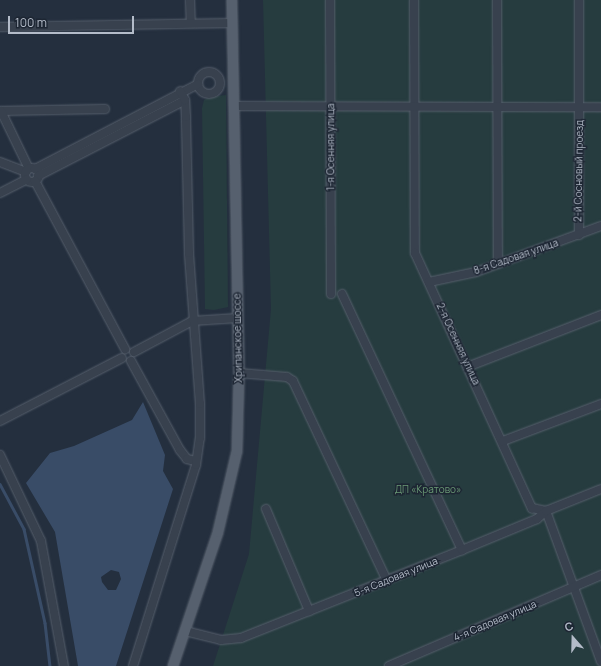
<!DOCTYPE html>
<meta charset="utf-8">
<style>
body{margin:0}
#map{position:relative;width:601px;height:666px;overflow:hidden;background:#242f3e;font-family:Manrope,sans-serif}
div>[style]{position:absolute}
.green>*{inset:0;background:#263c3f}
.water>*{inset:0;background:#394c67}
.stream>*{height:2.5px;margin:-1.25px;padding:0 1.25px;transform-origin:1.25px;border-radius:1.25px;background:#394c67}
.roads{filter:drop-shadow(0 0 1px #565f6c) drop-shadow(0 0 1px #565f6c)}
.minor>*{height:8px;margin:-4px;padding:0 4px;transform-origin:4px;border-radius:4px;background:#38414e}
.minor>.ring{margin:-4px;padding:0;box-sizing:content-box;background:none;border:8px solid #38414e;border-radius:50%}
.major>*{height:10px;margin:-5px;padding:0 5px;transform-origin:5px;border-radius:5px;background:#56606e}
span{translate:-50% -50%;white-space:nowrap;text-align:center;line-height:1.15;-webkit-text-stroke:3px #1d2633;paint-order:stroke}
.street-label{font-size:10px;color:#b4bcc9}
.park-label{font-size:10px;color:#6b9a76}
.north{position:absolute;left:553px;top:618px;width:40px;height:40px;-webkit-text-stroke:3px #1d2633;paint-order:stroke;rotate:340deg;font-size:11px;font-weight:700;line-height:16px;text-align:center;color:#b4bcc9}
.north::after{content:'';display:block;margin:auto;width:14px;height:18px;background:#b4bcc9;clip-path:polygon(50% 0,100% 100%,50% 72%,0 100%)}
.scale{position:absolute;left:8px;top:16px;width:126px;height:18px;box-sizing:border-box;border:2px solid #b4bcc9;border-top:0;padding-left:5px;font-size:12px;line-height:14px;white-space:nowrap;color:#b4bcc9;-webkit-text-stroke:3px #1d2633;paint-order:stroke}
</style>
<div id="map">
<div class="green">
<i style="clip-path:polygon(263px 0,601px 0,601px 666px,213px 666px,249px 554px,271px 309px)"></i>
<i style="clip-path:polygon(226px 95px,228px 307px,214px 310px,205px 309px,202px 108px,204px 100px,209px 97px)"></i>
</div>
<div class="water">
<i style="clip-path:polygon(evenodd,143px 402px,165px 455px,163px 471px,173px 489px,116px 666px,78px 666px,55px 532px,26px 483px,50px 453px,74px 446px,132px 420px,143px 402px,111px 570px,119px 572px,121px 579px,116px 590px,108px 590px,102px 582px,101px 577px,111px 570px)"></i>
</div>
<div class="stream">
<i style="left:0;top:484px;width:51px;rotate:61.9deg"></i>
<i style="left:24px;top:529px;width:96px;rotate:77.4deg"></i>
<i style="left:45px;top:623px;width:43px;rotate:83.4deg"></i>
</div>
<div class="roads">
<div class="minor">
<i style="left:190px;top:0;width:23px;rotate:88deg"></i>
<i style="left:330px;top:0;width:294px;rotate:89.8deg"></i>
<i style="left:414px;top:0;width:253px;rotate:89.8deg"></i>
<i style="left:415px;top:253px;width:281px;rotate:65.4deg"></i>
<i style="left:532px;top:508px;width:14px;rotate:12deg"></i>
<i style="left:546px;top:511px;width:160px;rotate:69.9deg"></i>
<i style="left:497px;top:0;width:264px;rotate:89.8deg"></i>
<i style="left:0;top:27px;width:233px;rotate:-1deg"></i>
<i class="ring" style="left:198px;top:72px;width:14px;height:14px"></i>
<i style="left:234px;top:106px;width:367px;rotate:0.2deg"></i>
<i style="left:0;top:111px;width:105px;rotate:-1.1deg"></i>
<i style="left:1px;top:111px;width:64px;rotate:64.2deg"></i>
<i style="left:0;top:162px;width:28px;rotate:21deg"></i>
<i class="ring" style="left:25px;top:168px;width:6px;height:6px"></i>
<i style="left:35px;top:169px;width:184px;rotate:-27.5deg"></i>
<i style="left:38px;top:176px;width:165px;rotate:-27.3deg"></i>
<i style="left:35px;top:181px;width:191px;rotate:61.8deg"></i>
<i style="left:0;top:193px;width:30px;rotate:-27deg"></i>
<i style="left:579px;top:235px;width:235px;rotate:-90deg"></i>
<i style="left:429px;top:282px;width:48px;rotate:-12deg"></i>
<i style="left:476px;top:272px;width:133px;rotate:-20.2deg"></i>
<i style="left:342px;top:294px;width:283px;rotate:64.9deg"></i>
<i style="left:134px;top:352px;width:66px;rotate:-28.1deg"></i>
<i style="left:192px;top:321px;width:46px;rotate:-3.7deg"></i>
<i style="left:131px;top:361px;width:102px;rotate:61.2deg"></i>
<i style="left:180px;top:450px;width:11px;rotate:52deg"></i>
<i style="left:187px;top:459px;width:9px;rotate:13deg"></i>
<i style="left:467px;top:367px;width:144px;rotate:-21.2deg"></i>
<i style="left:239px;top:373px;width:48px;rotate:4.8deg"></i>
<i style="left:287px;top:377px;width:7px;rotate:34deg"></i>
<i style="left:293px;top:381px;width:221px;rotate:64.8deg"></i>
<i style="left:0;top:421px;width:137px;rotate:-27.3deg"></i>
<i style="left:503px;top:441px;width:105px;rotate:-20.7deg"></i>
<i style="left:0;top:455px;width:95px;rotate:64.5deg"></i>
<i style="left:41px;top:541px;width:127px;rotate:79.6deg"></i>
<i style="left:266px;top:509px;width:111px;rotate:67.1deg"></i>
<i style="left:185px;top:631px;width:37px;rotate:14deg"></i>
<i style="left:221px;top:640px;width:20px;rotate:-6deg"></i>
<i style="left:241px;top:638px;width:238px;rotate:-21.7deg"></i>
<i style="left:462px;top:550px;width:81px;rotate:-22.5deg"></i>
<i style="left:537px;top:519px;width:12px;rotate:-42deg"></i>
<i style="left:546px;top:511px;width:59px;rotate:-21.8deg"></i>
<i style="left:133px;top:666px;width:211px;rotate:-72.6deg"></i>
<i style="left:196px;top:465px;width:27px;rotate:-82deg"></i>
<i style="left:200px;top:438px;width:34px;rotate:-90deg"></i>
<i style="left:200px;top:404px;width:151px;rotate:-94.2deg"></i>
<i style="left:189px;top:253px;width:136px;rotate:-91.3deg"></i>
<i style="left:186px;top:117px;width:17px;rotate:-93deg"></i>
<i style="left:185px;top:100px;width:10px;rotate:-119deg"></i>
<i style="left:389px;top:666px;width:231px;rotate:-23.2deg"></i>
</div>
<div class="major">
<i style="left:173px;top:666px;width:141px;rotate:-71.4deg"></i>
<i style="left:218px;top:532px;width:83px;rotate:-76.8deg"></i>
<i style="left:237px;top:451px;width:78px;rotate:-88.5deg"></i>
<i style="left:239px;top:373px;width:373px;rotate:-91.1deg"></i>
</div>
</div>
<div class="street-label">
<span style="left:331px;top:147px;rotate:-90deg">1-я Осенняя улица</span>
<span style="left:579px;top:171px;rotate:-89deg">2-й Сосновый проезд</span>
<span style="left:516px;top:257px;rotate:-19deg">8-я Садовая улица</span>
<span style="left:238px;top:338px;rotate:-91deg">Хрипанское шоссе</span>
<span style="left:458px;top:344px;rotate:65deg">2-я Осенняя улица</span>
<span style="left:396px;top:577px;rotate:-22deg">5-я Садовая улица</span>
<span style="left:495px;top:621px;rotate:-23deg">4-я Садовая улица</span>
</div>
<div class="park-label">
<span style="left:428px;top:490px">ДП «Кратово»</span>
</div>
<div class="north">С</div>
<div class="scale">100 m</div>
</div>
